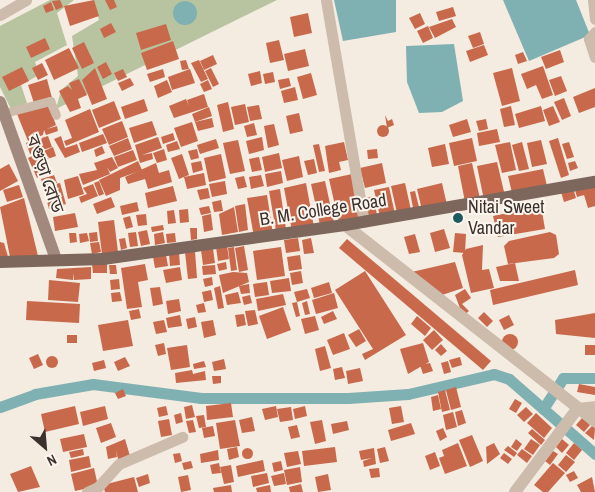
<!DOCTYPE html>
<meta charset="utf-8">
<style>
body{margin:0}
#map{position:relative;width:595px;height:492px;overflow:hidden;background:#f4ebe1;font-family:"Archivo Narrow","Noto Sans Bengali",sans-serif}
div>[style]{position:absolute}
.green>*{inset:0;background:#b8c4a0}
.water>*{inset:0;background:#7fb0b2}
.round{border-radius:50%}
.canal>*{height:11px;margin:-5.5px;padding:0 5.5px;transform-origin:5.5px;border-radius:5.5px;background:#7fb0b2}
.building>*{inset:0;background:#c8694b}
.pedestrian>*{height:9px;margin:-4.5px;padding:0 4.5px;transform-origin:4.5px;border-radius:4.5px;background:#cdbbac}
.minor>*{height:11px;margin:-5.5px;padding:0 5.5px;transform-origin:5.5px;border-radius:5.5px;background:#cdbbac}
.tertiary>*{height:12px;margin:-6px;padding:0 6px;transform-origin:6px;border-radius:6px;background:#cdbbac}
.secondary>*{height:12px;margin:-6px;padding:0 6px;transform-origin:6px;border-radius:6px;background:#a18a7d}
.primary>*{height:12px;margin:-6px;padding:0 6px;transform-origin:6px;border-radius:6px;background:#7d675c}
.dots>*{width:14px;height:14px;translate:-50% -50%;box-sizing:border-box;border:2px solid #fbf5ee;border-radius:50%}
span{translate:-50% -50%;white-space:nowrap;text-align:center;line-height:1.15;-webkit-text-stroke:4px #fbf5ee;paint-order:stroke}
.street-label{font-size:18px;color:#3b302b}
.poi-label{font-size:18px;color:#3b302b}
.left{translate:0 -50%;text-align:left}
.north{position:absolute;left:20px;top:422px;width:50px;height:50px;-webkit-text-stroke:4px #fbf5ee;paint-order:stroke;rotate:153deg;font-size:14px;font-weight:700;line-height:20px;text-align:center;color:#3b302b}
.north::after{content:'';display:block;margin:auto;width:18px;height:22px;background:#3b302b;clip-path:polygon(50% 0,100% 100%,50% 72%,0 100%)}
</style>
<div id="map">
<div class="green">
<i style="clip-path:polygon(50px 0,74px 0,57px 13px,67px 45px,35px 62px,39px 75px,21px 85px,27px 103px,12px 111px,0 87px,0 26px)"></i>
<i style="clip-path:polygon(93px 0,277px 0,56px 109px,61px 90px,78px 76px,72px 36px,99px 20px)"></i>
</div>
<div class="water">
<i style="clip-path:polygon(334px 0,396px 0,396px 32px,343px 41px)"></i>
<i style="clip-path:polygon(503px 0,576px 0,590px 35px,529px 61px)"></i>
<i class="round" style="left:173px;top:1px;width:24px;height:24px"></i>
<i style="clip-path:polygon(454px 44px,463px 101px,442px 112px,419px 113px,407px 82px,406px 46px)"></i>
</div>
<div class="canal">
<i style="left:0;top:407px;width:37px;rotate:-20deg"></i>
<i style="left:35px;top:394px;width:59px;rotate:-9.8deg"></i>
<i style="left:93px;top:384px;width:109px;rotate:7.4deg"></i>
<i style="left:201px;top:398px;width:147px"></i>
<i style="left:348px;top:398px;width:60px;rotate:-3.8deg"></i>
<i style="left:408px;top:394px;width:88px;rotate:-13.1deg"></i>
<i style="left:494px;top:374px;width:16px;rotate:18deg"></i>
<i style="left:509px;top:379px;width:114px;rotate:41.1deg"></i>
<i style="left:543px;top:409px;width:37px;rotate:-57deg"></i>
<i style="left:563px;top:378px;width:32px"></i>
</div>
<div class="building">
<i style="clip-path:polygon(60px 0,63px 7px,56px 10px,52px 1px)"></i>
<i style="clip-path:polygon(94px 0,99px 16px,70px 26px,64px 6px)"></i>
<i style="clip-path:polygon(105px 0,114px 0,117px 7px,110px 10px)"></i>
<i style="clip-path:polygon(51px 2px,54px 10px,46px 13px,43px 6px)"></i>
<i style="clip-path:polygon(453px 7px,456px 16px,439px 21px,436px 12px)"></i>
<i style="clip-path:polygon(308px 13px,312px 33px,294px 37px,290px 17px)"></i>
<i style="clip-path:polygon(420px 13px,425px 24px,415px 29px,409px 18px)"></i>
<i style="clip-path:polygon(452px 19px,456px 27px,435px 38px,429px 27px)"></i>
<i style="clip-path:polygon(111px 23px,116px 32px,104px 38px,100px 29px)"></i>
<i style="clip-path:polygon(166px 24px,171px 40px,141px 50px,136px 33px)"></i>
<i style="clip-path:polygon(428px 26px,433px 38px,423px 43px,417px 31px)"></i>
<i style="clip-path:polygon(480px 32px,484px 44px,473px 48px,468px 36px)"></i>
<i style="clip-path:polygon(45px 38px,50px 49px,31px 58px,26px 47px)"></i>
<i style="clip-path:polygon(279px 40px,284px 60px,270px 63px,266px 43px)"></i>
<i style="clip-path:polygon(173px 41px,179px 59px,147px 70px,141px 53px)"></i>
<i style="clip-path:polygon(84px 42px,94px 63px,82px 69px,72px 48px)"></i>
<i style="clip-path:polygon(484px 45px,488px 55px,470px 62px,466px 51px)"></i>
<i style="clip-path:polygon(69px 48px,79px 68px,54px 80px,45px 60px)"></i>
<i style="clip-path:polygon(305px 49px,309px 66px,288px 71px,284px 54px)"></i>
<i style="clip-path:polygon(560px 50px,564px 62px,546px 69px,541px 57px)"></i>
<i style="clip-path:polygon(523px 52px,527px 61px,518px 64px,515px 55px)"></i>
<i style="clip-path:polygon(213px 55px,217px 64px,204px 70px,200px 61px)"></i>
<i style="clip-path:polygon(186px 60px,189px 69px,182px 70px,180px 61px)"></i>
<i style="clip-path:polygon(199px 60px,208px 79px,201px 82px,191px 63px)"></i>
<i style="clip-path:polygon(106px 62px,112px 74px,103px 79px,97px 67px)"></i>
<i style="clip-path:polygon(42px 63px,48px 75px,38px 80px,32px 68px)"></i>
<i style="clip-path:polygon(543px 66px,553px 95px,542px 99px,536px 85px,527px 89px,521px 74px)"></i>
<i style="clip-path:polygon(22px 67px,29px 81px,9px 91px,2px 77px)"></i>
<i style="clip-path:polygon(95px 68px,107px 99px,92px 105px,82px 80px)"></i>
<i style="clip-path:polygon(211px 68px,219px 84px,213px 87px,205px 71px)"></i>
<i style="clip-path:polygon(512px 68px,520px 101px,502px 106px,493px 73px)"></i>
<i style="clip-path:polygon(123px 69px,127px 77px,118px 81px,114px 73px)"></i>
<i style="clip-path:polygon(163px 69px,165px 77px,150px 82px,147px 74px)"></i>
<i style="clip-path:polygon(190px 69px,195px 83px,172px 90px,168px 77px)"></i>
<i style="clip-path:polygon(260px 71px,262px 83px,251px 86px,248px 74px)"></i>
<i style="clip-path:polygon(273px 72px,275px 82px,265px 84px,263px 74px)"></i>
<i style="clip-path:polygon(311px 73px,317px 95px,303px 99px,297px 77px)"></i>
<i style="clip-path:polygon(561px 76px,567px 91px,555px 96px,549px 80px)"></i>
<i style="clip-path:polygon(130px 78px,134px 85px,122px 91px,118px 83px)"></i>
<i style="clip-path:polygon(289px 78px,291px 86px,280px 89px,278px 80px)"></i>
<i style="clip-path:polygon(47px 79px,52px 98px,34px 103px,28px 85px)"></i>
<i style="clip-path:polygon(79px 79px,87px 95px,78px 99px,81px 108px,70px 112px,59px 91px,68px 86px,72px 90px,69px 83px)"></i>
<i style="clip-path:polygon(167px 80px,172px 92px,158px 98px,154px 86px)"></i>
<i style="clip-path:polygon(208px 80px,212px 89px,204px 92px,200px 84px)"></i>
<i style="clip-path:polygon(295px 87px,298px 100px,284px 103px,281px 91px)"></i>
<i style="clip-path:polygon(595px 88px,595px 107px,579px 113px,573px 97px)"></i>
<i style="clip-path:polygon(204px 94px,208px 107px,174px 118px,169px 106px,186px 99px,189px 106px,187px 100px)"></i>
<i style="clip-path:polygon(564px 98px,571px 116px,562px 120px,554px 102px)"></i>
<i style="clip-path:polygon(144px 99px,148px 111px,125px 119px,121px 107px)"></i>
<i style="clip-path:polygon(114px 101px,121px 119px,99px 128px,92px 110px)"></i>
<i style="clip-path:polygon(228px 102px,234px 129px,223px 132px,217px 105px)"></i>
<i style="clip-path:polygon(48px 104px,56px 125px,47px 129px,57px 126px,58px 131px,46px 135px,44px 130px,43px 135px,28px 141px,17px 114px)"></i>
<i style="clip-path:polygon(245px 104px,249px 122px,235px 125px,231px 107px)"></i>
<i style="clip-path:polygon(259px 105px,262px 119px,250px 121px,247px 107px)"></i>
<i style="clip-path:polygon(511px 106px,515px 125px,504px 127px,500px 109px)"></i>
<i style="clip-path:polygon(541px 106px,545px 121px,519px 128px,515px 114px)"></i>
<i style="clip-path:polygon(553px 106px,560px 122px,549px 126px,543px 110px)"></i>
<i style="clip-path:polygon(209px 107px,212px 116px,195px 122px,192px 114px)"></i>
<i style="clip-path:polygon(90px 109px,99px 132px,66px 146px,64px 141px,72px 138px,65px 120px)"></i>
<i style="clip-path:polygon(299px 113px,303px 131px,290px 134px,286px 116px)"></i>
<i style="clip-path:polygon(385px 115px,388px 121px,392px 119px,394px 125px,387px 128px)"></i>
<i style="clip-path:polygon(212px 118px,214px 127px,198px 131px,195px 122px)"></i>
<i style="clip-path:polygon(467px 119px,471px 132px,453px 137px,449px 125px)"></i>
<i style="clip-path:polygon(486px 119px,488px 129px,479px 131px,476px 121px)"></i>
<i style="clip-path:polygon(122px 121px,128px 137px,109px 145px,102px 129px)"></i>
<i style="clip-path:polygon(152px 121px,157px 135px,134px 143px,129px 128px)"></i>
<i style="clip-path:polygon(192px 122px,198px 141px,181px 147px,174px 128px)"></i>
<i style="clip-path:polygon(254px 123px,257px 135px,247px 137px,244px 126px)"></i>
<i style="clip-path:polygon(274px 124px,279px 145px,268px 148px,264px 126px)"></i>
<i class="round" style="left:377px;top:125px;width:12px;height:12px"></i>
<i style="clip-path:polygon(497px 129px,500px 142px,479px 146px,477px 133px)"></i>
<i style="clip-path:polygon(173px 133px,175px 140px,163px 144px,161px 137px)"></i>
<i style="clip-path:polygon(103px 134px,107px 143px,82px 152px,79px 143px)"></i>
<i style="clip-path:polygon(48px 136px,52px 147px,30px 154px,26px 143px)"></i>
<i style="clip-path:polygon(61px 136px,65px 148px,77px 144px,80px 152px,65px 158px,54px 139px)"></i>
<i style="clip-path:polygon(158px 137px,162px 148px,142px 155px,152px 153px,153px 159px,140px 163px,135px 145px)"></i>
<i style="clip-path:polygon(262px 137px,264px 150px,249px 154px,246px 141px)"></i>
<i style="clip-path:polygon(128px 138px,132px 149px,114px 156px,109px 146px)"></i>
<i style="clip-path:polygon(472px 138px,477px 161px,454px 166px,449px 143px)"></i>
<i style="clip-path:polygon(558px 138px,569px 175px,561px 178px,549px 141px)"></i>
<i style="clip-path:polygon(216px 139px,219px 148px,200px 154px,197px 145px)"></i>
<i style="clip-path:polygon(238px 140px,245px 171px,230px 174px,223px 143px)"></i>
<i style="clip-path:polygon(541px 140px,547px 164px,532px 167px,527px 143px)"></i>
<i style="clip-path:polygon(177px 141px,180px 149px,168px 152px,166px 145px)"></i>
<i style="clip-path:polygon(344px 142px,348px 160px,339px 162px,341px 170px,329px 173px,325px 146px)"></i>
<i style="clip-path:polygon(510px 142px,516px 170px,502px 173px,495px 145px)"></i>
<i style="clip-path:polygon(522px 142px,529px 169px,519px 171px,512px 145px)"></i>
<i style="clip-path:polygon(569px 142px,574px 157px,567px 159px,562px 144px)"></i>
<i style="clip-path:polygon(319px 144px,325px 171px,319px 172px,313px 145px)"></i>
<i style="clip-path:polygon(445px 144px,449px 164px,432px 167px,428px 148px)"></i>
<i style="clip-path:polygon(102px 146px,105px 153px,96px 157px,94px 150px)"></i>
<i style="clip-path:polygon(53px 147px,56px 156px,42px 161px,39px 153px)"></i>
<i style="clip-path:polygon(164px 149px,167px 160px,157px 163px,153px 153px)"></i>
<i style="clip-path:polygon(197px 149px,199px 158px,191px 160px,188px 151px)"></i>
<i style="clip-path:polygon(377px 149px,378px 158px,368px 159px,367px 150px)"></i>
<i style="clip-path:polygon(133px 150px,137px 160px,118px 167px,114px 157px)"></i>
<i style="clip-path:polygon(38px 153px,50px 172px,37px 178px,28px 158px)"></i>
<i style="clip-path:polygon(279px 153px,282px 168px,265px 172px,262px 157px)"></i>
<i style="clip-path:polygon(182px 154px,189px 175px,179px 179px,171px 158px)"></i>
<i style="clip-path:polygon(221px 154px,226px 178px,209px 182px,204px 158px)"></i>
<i style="clip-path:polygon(299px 156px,303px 177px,287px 181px,282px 160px)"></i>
<i style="clip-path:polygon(112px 157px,118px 168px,110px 172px,107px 167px,110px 174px,83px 185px,79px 174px,97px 170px,94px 163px)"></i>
<i style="clip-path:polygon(259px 157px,262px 170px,252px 172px,249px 159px)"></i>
<i style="clip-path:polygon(314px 159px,317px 173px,308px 175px,304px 161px)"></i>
<i style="clip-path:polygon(138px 161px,142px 170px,120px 178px,120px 190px,106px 196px,99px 180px)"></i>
<i style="clip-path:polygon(201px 161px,203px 170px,193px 173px,191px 163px)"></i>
<i style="clip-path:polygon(575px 161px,578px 168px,570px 171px,568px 163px)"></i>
<i style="clip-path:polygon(497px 162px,505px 196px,484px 200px,477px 166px)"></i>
<i style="clip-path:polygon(156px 163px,159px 173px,169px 170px,172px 182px,148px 189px,145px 179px,128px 184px,125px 177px)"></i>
<i style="clip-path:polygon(382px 163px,386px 183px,365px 188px,360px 168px)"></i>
<i style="clip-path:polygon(472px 163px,480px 199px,465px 202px,458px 166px)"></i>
<i style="clip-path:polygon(9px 164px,18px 181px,0 191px,0 169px)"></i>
<i style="clip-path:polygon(543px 169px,547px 186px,512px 193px,508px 176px)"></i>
<i style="clip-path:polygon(281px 171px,283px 183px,267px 187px,265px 174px)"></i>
<i style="clip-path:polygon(204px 173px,206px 185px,187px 189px,184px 177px)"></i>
<i style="clip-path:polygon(352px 174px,362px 218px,339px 223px,329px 179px)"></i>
<i style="clip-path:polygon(54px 175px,57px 183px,43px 186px,41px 179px)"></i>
<i style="clip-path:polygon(261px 175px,264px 186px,251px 189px,249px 177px)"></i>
<i style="clip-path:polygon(78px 176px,84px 194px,68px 199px,64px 180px)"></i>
<i style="clip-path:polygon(244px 176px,247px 187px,238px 189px,235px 178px)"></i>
<i style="clip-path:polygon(99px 181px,104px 194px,99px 196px,94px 183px)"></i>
<i style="clip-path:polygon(225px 181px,227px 194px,212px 197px,209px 184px)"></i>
<i style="clip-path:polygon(325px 181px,334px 222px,320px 225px,311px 184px)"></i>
<i style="clip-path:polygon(60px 183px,66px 204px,49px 209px,43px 187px)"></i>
<i style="clip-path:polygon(306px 183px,314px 227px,292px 231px,284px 188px)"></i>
<i style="clip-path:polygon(405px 183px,411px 210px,397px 213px,391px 186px)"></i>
<i style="clip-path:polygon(442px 183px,447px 205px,422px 210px,417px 189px)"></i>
<i style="clip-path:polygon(93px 184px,98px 196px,81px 203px,79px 197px,87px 194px,83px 188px)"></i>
<i style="clip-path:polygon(19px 185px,23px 197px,7px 202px,3px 190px)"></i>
<i style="clip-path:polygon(595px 185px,595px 206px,588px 208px,584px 195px,577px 197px,575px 190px)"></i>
<i style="clip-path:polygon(173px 186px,177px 201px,148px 208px,145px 193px)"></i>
<i style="clip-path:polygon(389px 187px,395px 214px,380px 217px,374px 190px)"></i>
<i style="clip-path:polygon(208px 188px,210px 198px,200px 200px,197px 190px)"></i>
<i style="clip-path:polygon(573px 188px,576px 198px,564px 202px,561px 192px)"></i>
<i style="clip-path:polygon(280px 189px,286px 229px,276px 231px,269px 191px)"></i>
<i style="clip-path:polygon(415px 191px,419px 207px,413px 208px,410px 192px)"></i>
<i style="clip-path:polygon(267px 195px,273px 234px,254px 237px,247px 198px)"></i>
<i style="clip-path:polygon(373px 196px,377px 215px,367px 217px,363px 199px)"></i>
<i style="clip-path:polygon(111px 197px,115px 207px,97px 214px,93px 204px)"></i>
<i style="clip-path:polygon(24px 198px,38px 256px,10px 257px,0 207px)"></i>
<i style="clip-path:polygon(221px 200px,223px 211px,214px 212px,212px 202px)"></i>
<i style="clip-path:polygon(137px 202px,139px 211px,122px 215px,120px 206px)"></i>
<i style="clip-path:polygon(245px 204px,248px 230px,239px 232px,235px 206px)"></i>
<i style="clip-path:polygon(209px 206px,211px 213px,201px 215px,199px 208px)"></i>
<i style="clip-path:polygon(541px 206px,545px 229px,498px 237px,493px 216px)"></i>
<i style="clip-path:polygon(234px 207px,238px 232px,222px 235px,219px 214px)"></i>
<i style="clip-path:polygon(188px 209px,189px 222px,180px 223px,179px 210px)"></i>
<i style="clip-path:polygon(174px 210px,176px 223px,168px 224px,167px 211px)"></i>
<i style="clip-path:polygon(75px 213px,78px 227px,55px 231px,53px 217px)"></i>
<i style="clip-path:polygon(146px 214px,147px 225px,138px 226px,136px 215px)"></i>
<i style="clip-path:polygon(211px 214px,213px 230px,204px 232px,202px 216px)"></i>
<i style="clip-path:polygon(130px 216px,133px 227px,126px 229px,123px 218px)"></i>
<i style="clip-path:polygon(114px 220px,118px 252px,102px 254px,98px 222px)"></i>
<i style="clip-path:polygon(163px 225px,164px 230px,152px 232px,151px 227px)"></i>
<i style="clip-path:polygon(190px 228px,197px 228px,197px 239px,191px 240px)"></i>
<i style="clip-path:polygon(444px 229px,450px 248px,435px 252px,430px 233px)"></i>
<i style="clip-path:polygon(147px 230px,150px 244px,141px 246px,138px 232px)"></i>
<i style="clip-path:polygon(97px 232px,98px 241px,90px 242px,89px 233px)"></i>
<i style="clip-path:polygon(136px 232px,138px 246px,130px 247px,128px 233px)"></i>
<i style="clip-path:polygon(163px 232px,165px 243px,155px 245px,154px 234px)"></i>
<i style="clip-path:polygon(550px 232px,556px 235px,559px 254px,554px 258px,508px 264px,504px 246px,509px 241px)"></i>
<i style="clip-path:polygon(69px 233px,76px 233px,77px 242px,70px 243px)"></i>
<i style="clip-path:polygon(87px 233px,89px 241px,80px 243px,79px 234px)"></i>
<i style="clip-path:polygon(175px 233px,176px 242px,167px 243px,166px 234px)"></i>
<i style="clip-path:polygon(455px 233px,466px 234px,465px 253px,453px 252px)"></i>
<i style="clip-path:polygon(415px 234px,420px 252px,409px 254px,404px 237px)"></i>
<i style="clip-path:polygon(125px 238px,127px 248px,121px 250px,119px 239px)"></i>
<i style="clip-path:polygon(298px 238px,300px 251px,286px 253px,284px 240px)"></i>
<i style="clip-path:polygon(311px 238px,314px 253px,304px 254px,302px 240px)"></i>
<i style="clip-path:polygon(347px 239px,491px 361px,483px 370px,339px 248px)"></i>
<i style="clip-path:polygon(0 242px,4px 243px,9px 260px,0 260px)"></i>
<i style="clip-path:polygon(99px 242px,101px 252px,92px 254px,90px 243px)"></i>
<i style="clip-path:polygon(483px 245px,482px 270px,489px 269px,494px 288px,471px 293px,462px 255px,466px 249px)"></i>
<i style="clip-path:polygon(227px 246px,229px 259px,218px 261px,216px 247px)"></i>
<i style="clip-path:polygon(244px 246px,248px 270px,239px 272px,235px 248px)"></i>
<i style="clip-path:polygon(234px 247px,237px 270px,231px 271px,228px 248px)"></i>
<i style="clip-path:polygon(281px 247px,285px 276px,257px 280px,253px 251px)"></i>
<i style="clip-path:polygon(213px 249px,215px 263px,203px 265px,201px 250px)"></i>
<i style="clip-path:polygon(195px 251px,197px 278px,188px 279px,185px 252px)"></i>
<i style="clip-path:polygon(179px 253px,180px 265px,170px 266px,169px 254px)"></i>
<i style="clip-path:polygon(166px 255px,168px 266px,155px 268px,153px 257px)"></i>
<i style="clip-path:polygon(300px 255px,302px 269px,289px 271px,287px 257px)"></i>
<i style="clip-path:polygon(226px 262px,227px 269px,219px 271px,217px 264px)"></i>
<i style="clip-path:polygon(455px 262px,463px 288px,439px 296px,403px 274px)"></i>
<i style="clip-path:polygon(107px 263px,107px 273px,93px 273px,92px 264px)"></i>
<i style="clip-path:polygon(515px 263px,519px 281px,500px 281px,496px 267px)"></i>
<i style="clip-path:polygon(145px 264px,148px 280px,138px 282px,142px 307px,127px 309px,121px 268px)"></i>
<i style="clip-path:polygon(109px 265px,116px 265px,117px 274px,110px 274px)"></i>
<i style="clip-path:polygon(215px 265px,216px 274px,203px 275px,202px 266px)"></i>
<i style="clip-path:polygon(91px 267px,91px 279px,74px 280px,74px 273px,73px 280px,56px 278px,57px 269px)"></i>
<i style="clip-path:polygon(180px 267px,182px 280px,166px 283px,163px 270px)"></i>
<i style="clip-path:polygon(575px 270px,578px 285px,493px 305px,490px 290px)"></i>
<i style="clip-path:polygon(301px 271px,303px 283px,292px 285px,290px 273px)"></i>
<i style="clip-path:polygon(365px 271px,406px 335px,365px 360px,362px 354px,373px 349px,335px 290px)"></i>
<i style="clip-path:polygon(233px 272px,247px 273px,249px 282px,223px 293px,219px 275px)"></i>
<i style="clip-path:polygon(212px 277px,213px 285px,205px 287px,203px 279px)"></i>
<i style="clip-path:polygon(289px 278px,291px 291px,272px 293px,270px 281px)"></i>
<i style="clip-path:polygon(119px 279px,120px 289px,111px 290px,110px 280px)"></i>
<i style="clip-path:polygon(49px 280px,80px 283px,78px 302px,48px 300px)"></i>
<i style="clip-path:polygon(267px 282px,269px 295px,255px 297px,253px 284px)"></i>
<i style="clip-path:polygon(329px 282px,332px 293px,314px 298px,311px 288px)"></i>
<i style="clip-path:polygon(249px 284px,250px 293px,241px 294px,239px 286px)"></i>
<i style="clip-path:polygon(220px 286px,224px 308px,218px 309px,214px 288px)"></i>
<i style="clip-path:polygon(160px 287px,163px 304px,153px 306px,150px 288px)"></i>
<i style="clip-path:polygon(307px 289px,310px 298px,297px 302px,294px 292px)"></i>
<i style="clip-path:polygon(465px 289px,471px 298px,462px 304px,469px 311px,463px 316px,455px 295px)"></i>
<i style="clip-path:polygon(211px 290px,213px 300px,204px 302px,202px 292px)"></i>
<i style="clip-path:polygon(120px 292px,122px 301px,112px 302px,111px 293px)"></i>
<i style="clip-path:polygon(238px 292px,241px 303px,227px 305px,225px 295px)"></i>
<i style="clip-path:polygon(334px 293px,338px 308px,316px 314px,312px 300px)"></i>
<i style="clip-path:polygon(283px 294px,286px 305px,258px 311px,256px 299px)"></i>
<i style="clip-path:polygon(250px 295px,252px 303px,244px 305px,242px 297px)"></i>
<i style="clip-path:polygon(179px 299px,181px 311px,168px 314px,166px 301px)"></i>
<i style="clip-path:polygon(27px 301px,80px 304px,79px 323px,26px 320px)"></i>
<i style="clip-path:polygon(307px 301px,310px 314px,305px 315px,302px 303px)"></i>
<i style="clip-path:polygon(297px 302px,300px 316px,296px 317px,292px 303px)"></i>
<i style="clip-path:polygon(204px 303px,206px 312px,198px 313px,196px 305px)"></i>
<i style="clip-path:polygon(283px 307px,291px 330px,267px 339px,259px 316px)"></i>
<i style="clip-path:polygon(139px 309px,141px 318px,131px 320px,129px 311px)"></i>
<i style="clip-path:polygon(255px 310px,258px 324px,248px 326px,245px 311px)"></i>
<i style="clip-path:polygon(333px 311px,337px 319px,324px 324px,321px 317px)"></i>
<i style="clip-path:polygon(484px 312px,493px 321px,487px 327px,478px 318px)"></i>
<i style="clip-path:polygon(595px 313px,595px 338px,556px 334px,555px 320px)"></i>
<i style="clip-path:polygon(244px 314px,246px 325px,237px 327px,235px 315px)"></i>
<i style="clip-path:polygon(180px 315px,182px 326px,168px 328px,166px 318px)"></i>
<i style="clip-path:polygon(509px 315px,514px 325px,504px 330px,499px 320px)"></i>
<i style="clip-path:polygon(315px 316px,319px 330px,305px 334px,301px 319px)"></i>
<i style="clip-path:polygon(417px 316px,431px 328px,425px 336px,411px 324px)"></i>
<i style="clip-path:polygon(195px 317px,197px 327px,188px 329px,186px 319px)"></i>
<i style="clip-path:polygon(128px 320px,133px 346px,103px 351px,98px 325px)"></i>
<i style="clip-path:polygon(164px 320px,167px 332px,156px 334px,153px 322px)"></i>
<i style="clip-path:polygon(213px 320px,216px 335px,204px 338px,201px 322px)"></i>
<i style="clip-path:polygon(359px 329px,366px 341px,356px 347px,348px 335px)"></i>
<i style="clip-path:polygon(434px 330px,443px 340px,432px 350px,423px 340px)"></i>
<i style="clip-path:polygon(344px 333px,350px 349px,333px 355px,327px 340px)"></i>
<i class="round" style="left:502px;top:334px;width:16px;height:16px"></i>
<i style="clip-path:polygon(67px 335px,77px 335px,77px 343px,67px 343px)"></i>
<i style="clip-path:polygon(164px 343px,166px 354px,158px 356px,155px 345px)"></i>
<i style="clip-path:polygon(423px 343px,429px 362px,408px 374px,400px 349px)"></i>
<i style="clip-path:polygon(441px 344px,447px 351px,441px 356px,435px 350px)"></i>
<i style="clip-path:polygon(187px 345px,190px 367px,171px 370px,167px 348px)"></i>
<i style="clip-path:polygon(585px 345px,595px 345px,595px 355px,585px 355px)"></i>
<i style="clip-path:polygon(325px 346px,331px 368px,320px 371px,315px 349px)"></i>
<i style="clip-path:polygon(38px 354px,43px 365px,34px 369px,29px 358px)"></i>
<i class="round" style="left:46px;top:356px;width:12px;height:12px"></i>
<i style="clip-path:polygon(125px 357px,130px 366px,118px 371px,114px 362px)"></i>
<i style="clip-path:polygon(460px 357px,462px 365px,452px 368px,449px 360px)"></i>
<i style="clip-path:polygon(224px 359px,226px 369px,214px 371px,212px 362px)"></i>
<i style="clip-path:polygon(104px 360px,106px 368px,94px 371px,92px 363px)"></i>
<i style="clip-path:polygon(204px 361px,206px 367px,194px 369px,193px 364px)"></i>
<i style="clip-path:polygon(448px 361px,451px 372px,444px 374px,441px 363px)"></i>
<i style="clip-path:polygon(430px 363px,433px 371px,423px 374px,420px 365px)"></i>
<i style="clip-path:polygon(342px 367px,345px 378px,335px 380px,333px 369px)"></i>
<i style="clip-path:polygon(360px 368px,363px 381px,348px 384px,346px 371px)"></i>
<i style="clip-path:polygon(192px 370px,193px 374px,205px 371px,206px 380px,176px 383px,175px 373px)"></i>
<i style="clip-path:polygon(212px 376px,221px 376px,221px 383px,213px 384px)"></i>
<i style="clip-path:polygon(579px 384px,595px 387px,595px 395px,577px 392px)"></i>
<i style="clip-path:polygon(456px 387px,461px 407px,451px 410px,446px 390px)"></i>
<i style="clip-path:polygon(123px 389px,126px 396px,118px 399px,115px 393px)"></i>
<i style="clip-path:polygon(445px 390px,450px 410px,442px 412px,438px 392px)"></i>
<i style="clip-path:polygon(438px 395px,441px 409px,433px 411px,431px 397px)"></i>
<i style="clip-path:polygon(515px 399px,522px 403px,516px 413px,509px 409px)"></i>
<i style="clip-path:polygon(231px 403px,233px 417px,207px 420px,206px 406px)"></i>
<i style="clip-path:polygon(192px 405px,195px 417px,186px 419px,184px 407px)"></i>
<i style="clip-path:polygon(75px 406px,79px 424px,45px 432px,41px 414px)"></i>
<i style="clip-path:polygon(105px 406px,108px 419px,83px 426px,80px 412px)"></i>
<i style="clip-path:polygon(166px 406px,168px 415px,159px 417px,157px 408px)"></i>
<i style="clip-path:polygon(276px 406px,278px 417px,265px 420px,262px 409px)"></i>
<i style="clip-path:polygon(305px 406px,307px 416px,295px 419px,293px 409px)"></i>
<i style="clip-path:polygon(401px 406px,404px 422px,392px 424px,389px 408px)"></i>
<i style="clip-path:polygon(291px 407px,293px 420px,280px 422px,277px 409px)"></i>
<i style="clip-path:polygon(526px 407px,533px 414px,524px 422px,517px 415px)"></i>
<i style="clip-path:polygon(462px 410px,466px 423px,458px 426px,455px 412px)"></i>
<i style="clip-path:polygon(453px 412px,457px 427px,446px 430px,443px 415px)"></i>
<i style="clip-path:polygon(181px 413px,183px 422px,176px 424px,174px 415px)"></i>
<i style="clip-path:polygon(536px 413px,552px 428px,544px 438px,527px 423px)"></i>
<i style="clip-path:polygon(204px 415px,206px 427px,199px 428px,196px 416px)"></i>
<i style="clip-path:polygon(252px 417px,255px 431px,242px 433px,239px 420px)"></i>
<i style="clip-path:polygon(582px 418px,590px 425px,584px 432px,576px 425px)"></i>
<i style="clip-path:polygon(169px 419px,172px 435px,161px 437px,158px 421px)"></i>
<i style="clip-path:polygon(193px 420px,196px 432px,189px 433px,186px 421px)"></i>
<i style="clip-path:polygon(235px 420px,240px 446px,220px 449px,216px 423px)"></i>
<i style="clip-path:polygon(322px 420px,326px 441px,315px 444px,310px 422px)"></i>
<i style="clip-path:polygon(347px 421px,349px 430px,333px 434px,331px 424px)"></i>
<i style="clip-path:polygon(111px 423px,116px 437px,101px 443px,96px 428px)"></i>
<i style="clip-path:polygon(411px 423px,415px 434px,391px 441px,388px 430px)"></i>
<i style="clip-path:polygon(297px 425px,300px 437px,291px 439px,288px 427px)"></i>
<i style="clip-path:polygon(213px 426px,215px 436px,204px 438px,202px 428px)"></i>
<i style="clip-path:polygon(592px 426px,595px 428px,594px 440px,585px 433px)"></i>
<i style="clip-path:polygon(443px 428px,447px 437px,440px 441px,436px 431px)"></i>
<i style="clip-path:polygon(532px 429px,545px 440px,541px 445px,528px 433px)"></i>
<i style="clip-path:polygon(84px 434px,87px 447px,63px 452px,60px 439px)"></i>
<i style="clip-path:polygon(472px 435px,483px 461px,470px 467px,459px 440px)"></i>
<i style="clip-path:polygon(125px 439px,130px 456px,118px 459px,116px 450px,117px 457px,108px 459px,106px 447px)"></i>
<i style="clip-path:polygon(516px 439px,522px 444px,517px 451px,511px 447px)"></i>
<i style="clip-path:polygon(531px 439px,540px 445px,533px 455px,524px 449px)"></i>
<i style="clip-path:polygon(562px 439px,569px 445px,562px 453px,556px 447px)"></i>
<i style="clip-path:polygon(458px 443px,467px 466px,445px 474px,439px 458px,444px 456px,442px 450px)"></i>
<i style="clip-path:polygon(494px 443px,500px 454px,487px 464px,486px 447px)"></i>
<i style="clip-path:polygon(574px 443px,582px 450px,574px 460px,566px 453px)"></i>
<i style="clip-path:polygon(508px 446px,517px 453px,514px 457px,504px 450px)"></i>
<i style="clip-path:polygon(237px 447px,239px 457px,229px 460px,227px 449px)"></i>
<i style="clip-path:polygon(335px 447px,337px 462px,304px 466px,302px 451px)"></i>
<i style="clip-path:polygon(385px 447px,389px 461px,380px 463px,377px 449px)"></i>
<i class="round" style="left:241.5px;top:447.5px;width:11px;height:11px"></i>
<i style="clip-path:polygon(374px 448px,376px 464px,364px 467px,363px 461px,372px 458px,361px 460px,359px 451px)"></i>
<i style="clip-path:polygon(83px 449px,84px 455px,71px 458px,69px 452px)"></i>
<i style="clip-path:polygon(522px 449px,532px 456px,527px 463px,517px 455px)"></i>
<i style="clip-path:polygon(218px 450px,219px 460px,201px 463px,200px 454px)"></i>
<i style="clip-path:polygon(298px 451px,301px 464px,287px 467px,284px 453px)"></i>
<i style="clip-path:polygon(553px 451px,558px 454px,550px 465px,545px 461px)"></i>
<i style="clip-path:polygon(435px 452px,440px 466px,430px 470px,425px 456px)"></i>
<i style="clip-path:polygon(180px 453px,182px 461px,175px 463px,173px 454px)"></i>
<i style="clip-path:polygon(504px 453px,512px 459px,508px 464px,500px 458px)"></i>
<i style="clip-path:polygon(566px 455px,575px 462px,566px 472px,558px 465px)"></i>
<i style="clip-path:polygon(89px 456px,91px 467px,71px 472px,69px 460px)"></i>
<i style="clip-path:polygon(263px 460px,265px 471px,238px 477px,236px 466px)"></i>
<i style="clip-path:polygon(191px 461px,193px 468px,184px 470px,182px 463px)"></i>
<i style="clip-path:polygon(281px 461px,283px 470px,274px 472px,272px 463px)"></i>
<i style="clip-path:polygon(219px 463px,221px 473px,212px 474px,210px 465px)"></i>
<i style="clip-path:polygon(553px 463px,565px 473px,548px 492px,543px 492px,534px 485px)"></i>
<i style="clip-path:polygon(231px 465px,234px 482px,224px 484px,220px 467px)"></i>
<i style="clip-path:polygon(31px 466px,40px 487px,18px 492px,10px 474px)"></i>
<i style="clip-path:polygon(300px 467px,302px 482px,287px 485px,284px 470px)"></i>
<i style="clip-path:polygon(94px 468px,98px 486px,75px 491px,71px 474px)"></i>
<i style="clip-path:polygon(379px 468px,380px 477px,371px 478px,369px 469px)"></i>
<i style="clip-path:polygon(574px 471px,578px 478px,570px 482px,566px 475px)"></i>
<i style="clip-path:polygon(267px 473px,269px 483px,253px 487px,251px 476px)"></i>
<i style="clip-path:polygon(284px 473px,286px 484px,274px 486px,271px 476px)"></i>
<i style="clip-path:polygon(148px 474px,150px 483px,139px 487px,136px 478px)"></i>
<i style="clip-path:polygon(328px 474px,331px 490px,318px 492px,315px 477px)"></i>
<i style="clip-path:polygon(188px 475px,191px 490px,181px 492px,178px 477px)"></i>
<i style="clip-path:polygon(134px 477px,138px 492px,105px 492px,103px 485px)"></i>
<i style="clip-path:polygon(592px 477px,595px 492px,581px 492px,577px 485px)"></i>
<i style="clip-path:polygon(301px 484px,303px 492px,290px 492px,289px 487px)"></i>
<i style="clip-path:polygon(231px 485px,232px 492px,214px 492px,213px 488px)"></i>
<i style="clip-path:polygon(270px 485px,271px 492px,257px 492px,256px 488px)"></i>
</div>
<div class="pedestrian">
<i style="left:4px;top:113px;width:48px;rotate:-14.6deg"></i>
<i style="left:50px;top:101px;width:15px;rotate:67deg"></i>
</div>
<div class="minor">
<i style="left:326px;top:0;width:225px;rotate:80.3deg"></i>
<i style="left:593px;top:0;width:19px;rotate:84deg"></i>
<i style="left:0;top:15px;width:30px;rotate:-30deg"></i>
<i style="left:595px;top:32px;width:9px;rotate:131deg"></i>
<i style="left:589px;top:39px;width:19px;rotate:72deg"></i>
<i style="left:87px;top:492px;width:12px;rotate:-24deg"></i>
<i style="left:98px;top:487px;width:31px;rotate:-48deg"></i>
<i style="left:119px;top:464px;width:69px;rotate:-23.2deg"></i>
</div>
<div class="tertiary">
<i style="left:345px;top:225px;width:318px;rotate:38.1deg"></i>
<i style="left:515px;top:492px;width:104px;rotate:-53.2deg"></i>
<i style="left:577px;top:409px;width:18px;rotate:-6deg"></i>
</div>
<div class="secondary">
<i style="left:0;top:102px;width:167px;rotate:70.4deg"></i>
</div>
<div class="primary">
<i style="left:0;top:262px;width:103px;rotate:-1.7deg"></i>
<i style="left:103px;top:259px;width:244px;rotate:-8deg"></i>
<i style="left:345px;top:225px;width:254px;rotate:-9.8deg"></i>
</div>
<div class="dots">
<i style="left:458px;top:218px;background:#1f5a5e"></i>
</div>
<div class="street-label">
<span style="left:45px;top:174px;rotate:71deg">বগুড়া রোড</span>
<span style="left:323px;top:210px;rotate:-9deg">B. M. College Road</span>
</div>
<div class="poi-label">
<span class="left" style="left:468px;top:218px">Nitai Sweet<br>Vandar</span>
</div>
<div class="north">N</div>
</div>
